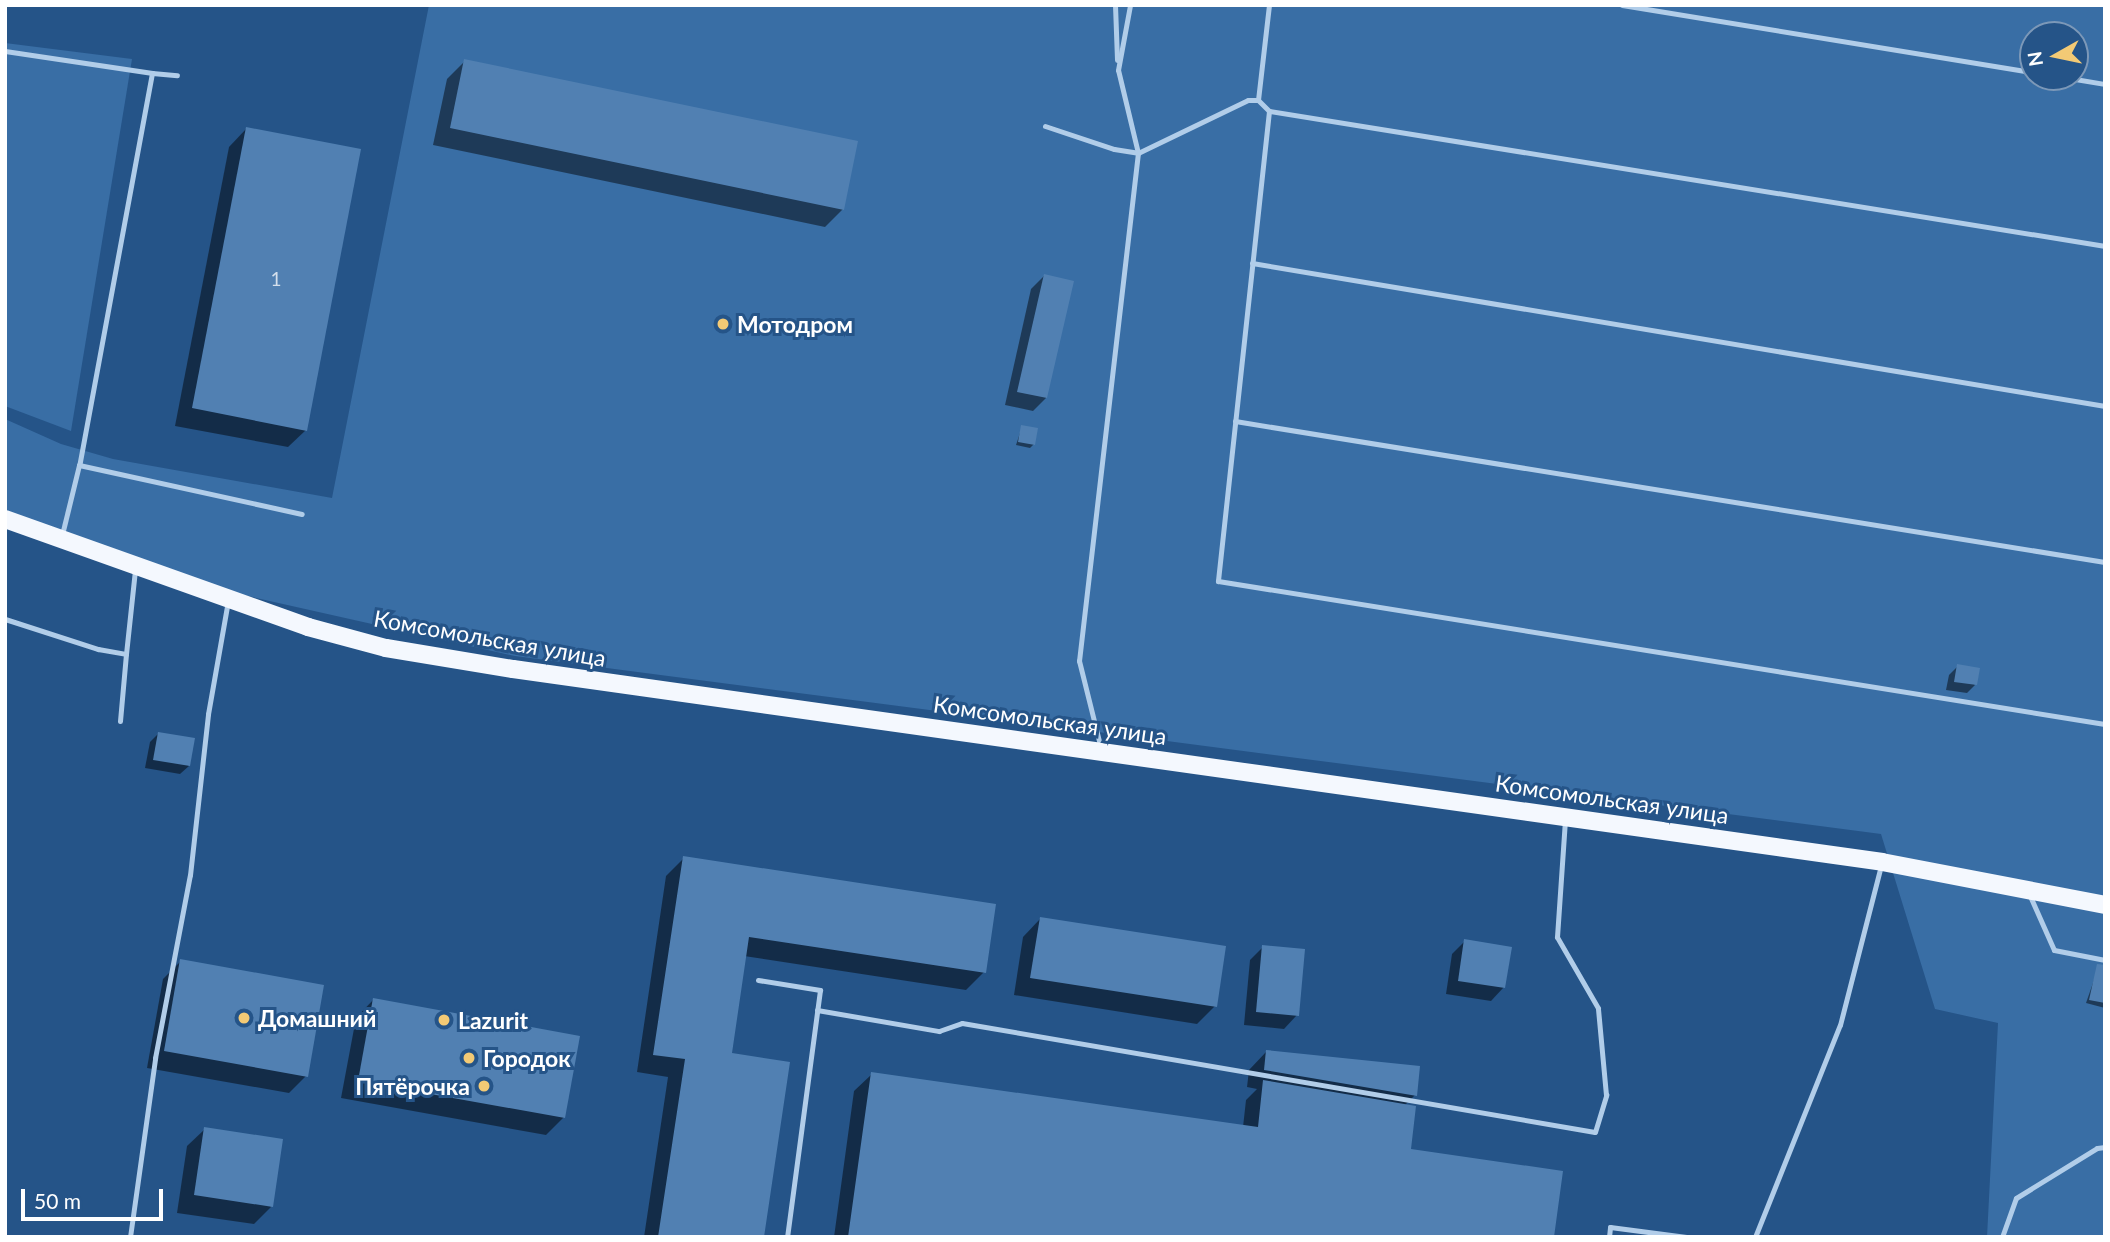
<!DOCTYPE html>
<meta charset="utf-8">
<style>
body{margin:0}
#map{position:relative;width:2110px;height:1242px;overflow:hidden;background:#255488;font-family:Lato,sans-serif}
div>[style]{position:absolute}
.green>*{inset:0;background:#396ea5}
.shadow>*{inset:0;background:#0007}
.building>*{inset:0;background:#5180b2}
.service>*{height:5px;margin:-2.5px;padding:0 2.5px;transform-origin:2.5px;border-radius:2.5px;background:#b1cde9}
.primary>*{height:18px;margin:-9px;padding:0 9px;transform-origin:9px;border-radius:9px;background:#f4f8fe}
.dots>*{width:19px;height:19px;translate:-50% -50%;box-sizing:border-box;border:4px solid #255488;border-radius:50%}
span{translate:-50% -50%;white-space:nowrap;text-align:center;line-height:1.15;-webkit-text-stroke:6px #255488;paint-order:stroke}
.number-label{font-size:19px;color:#d4dfec}
.number-label span{-webkit-text-stroke-width:0}
.poi-label{font-size:23px;color:#fff;font-weight:700}
.left{translate:0 -50%;text-align:left}
.right{translate:-100% -50%;text-align:right}
.street-label{font-size:23px;color:#fff}
.frame{position:absolute;inset:0;border:7px solid #fff;pointer-events:none}
.north{position:absolute;left:2019px;top:21px;width:70px;height:70px;box-sizing:border-box;background:#255488;border:2px solid #7c98b8;border-radius:50%;rotate:261deg;font-size:19px;font-weight:700;line-height:28px;text-align:center;color:#fff}
.north::after{content:'';display:block;margin:auto;width:24px;height:32px;background:#f3ca75;clip-path:polygon(50% 0,100% 100%,50% 72%,0 100%)}
.scale{position:absolute;left:21px;top:1189px;width:142px;height:32px;box-sizing:border-box;border:4px solid #fff;border-top:0;padding-left:9px;font-size:21px;line-height:24px;white-space:nowrap;color:#fff;-webkit-text-stroke:5px #255488;paint-order:stroke}
</style>
<div id="map">
<div class="green">
<i style="clip-path:polygon(evenodd,429px 5px,2105px 5px,2105px 1237px,1987px 1237px,1998px 1023px,1935px 1009px,1881px 834px,515px 656px,230px 592px,5px 515px,5px 419px,61px 444px,113px 459px,332px 498px,429px 5px,2033px 35px,2075px 35px,2075px 77px,2033px 77px,2033px 35px)"></i>
<i style="clip-path:polygon(5px 43px,132px 59px,71px 431px,5px 406px)"></i>
</div>
<div class="shadow">
<i style="clip-path:polygon(465px 61px,843px 209px,825px 227px,433px 145px,447px 79px)"></i>
<i style="clip-path:polygon(246px 129px,306px 430px,288px 447px,175px 426px,229px 147px)"></i>
<i style="clip-path:polygon(1044px 276px,1046px 398px,1033px 411px,1005px 405px,1031px 289px)"></i>
<i style="clip-path:polygon(1022px 427px,1034px 444px,1030px 448px,1016px 445px)"></i>
<i style="clip-path:polygon(1958px 666px,1975px 685px,1967px 693px,1946px 690px,1949px 675px)"></i>
<i style="clip-path:polygon(158px 734px,189px 766px,180px 774px,145px 768px,150px 742px)"></i>
<i style="clip-path:polygon(684px 858px,984px 972px,966px 990px,744px 956px,730px 1054px,762px 1237px,644px 1237px,668px 1077px,637px 1072px,666px 876px)"></i>
<i style="clip-path:polygon(1040px 919px,1215px 1006px,1197px 1024px,1014px 995px,1023px 937px)"></i>
<i style="clip-path:polygon(1465px 941px,1504px 987px,1491px 1001px,1446px 994px,1452px 954px)"></i>
<i style="clip-path:polygon(1263px 947px,1297px 1015px,1284px 1029px,1244px 1025px,1250px 960px)"></i>
<i style="clip-path:polygon(181px 961px,306px 1076px,289px 1093px,147px 1068px,163px 979px)"></i>
<i style="clip-path:polygon(2094px 980px,2105px 982px,2105px 1008px,2086px 1003px)"></i>
<i style="clip-path:polygon(373px 1000px,564px 1117px,546px 1135px,341px 1098px,356px 1018px)"></i>
<i style="clip-path:polygon(1266px 1052px,1415px 1095px,1404px 1106px,1409px 1151px,1552px 1237px,834px 1237px,854px 1091px,872px 1074px,1243px 1127px,1246px 1100px,1257px 1089px,1247px 1087px,1249px 1070px)"></i>
<i style="clip-path:polygon(205px 1129px,271px 1207px,254px 1224px,177px 1213px,187px 1146px)"></i>
</div>
<div class="building">
<i style="clip-path:polygon(464px 59px,858px 141px,844px 210px,450px 128px)"></i>
<i style="clip-path:polygon(246px 127px,361px 149px,307px 431px,192px 408px)"></i>
<i style="clip-path:polygon(1044px 274px,1074px 281px,1047px 398px,1017px 392px)"></i>
<i style="clip-path:polygon(1021px 425px,1038px 428px,1035px 445px,1018px 442px)"></i>
<i style="clip-path:polygon(1957px 664px,1980px 668px,1977px 685px,1954px 682px)"></i>
<i style="clip-path:polygon(158px 732px,195px 738px,190px 766px,153px 760px)"></i>
<i style="clip-path:polygon(683px 856px,996px 904px,986px 973px,749px 937px,732px 1053px,790px 1062px,764px 1237px,658px 1237px,685px 1059px,653px 1055px)"></i>
<i style="clip-path:polygon(1040px 917px,1226px 946px,1217px 1007px,1030px 978px)"></i>
<i style="clip-path:polygon(1464px 939px,1512px 947px,1505px 988px,1458px 981px)"></i>
<i style="clip-path:polygon(1262px 945px,1305px 949px,1299px 1016px,1256px 1012px)"></i>
<i style="clip-path:polygon(180px 959px,324px 985px,308px 1077px,164px 1051px)"></i>
<i style="clip-path:polygon(2097px 964px,2105px 965px,2105px 1003px,2089px 1000px)"></i>
<i style="clip-path:polygon(373px 998px,580px 1036px,565px 1118px,358px 1081px)"></i>
<i style="clip-path:polygon(1266px 1050px,1420px 1066px,1417px 1096px,1264px 1070px)"></i>
<i style="clip-path:polygon(871px 1072px,1258px 1127px,1263px 1080px,1416px 1106px,1411px 1149px,1563px 1171px,1554px 1237px,848px 1237px)"></i>
<i style="clip-path:polygon(204px 1127px,283px 1139px,273px 1207px,194px 1195px)"></i>
</div>
<div class="service">
<i style="left:1115px;top:5px;width:55px;rotate:87.9deg"></i>
<i style="left:1622px;top:5px;width:416px;rotate:9.3deg"></i>
<i style="left:5px;top:51px;width:149px;rotate:8.5deg"></i>
<i style="left:152px;top:73px;width:399px;rotate:100.5deg"></i>
<i style="left:79px;top:465px;width:72px;rotate:103.7deg"></i>
<i style="left:152px;top:73px;width:25px;rotate:5deg"></i>
<i style="left:2063px;top:77px;width:43px;rotate:9.5deg"></i>
<i style="left:1258px;top:100px;width:96px;rotate:-83.4deg"></i>
<i style="left:1269px;top:111px;width:473px;rotate:96.2deg"></i>
<i style="left:1218px;top:581px;width:898px;rotate:9.16deg"></i>
<i style="left:1045px;top:126px;width:73px;rotate:18.4deg"></i>
<i style="left:1114px;top:149px;width:24px;rotate:9deg"></i>
<i style="left:1138px;top:153px;width:122px;rotate:-25.7deg"></i>
<i style="left:1248px;top:100px;width:10px"></i>
<i style="left:1258px;top:100px;width:16px;rotate:45deg"></i>
<i style="left:1269px;top:111px;width:847px;rotate:9.17deg"></i>
<i style="left:1252px;top:263px;width:865px;rotate:9.52deg"></i>
<i style="left:1235px;top:421px;width:881px;rotate:9.21deg"></i>
<i style="left:79px;top:465px;width:228px;rotate:12.4deg"></i>
<i style="left:5px;top:619px;width:98px;rotate:17.9deg"></i>
<i style="left:98px;top:649px;width:28px;rotate:10deg"></i>
<i style="left:126px;top:654px;width:84px;rotate:-83.9deg"></i>
<i style="left:120px;top:721px;width:67px;rotate:-84.9deg"></i>
<i style="left:1101px;top:749px;width:91px;rotate:-104deg"></i>
<i style="left:1079px;top:661px;width:511px;rotate:-83.38deg"></i>
<i style="left:1138px;top:153px;width:85px;rotate:-103.5deg"></i>
<i style="left:1118px;top:70px;width:66px;rotate:-79.5deg"></i>
<i style="left:2030px;top:896px;width:59px;rotate:66deg"></i>
<i style="left:2054px;top:950px;width:52px;rotate:11.1deg"></i>
<i style="left:758px;top:980px;width:63px;rotate:9.2deg"></i>
<i style="left:820px;top:990px;width:249px;rotate:97.6deg"></i>
<i style="left:817px;top:1010px;width:124px;rotate:9.8deg"></i>
<i style="left:939px;top:1031px;width:24px;rotate:-19deg"></i>
<i style="left:962px;top:1023px;width:642px;rotate:9.77deg"></i>
<i style="left:1595px;top:1132px;width:39px;rotate:-73deg"></i>
<i style="left:1606px;top:1095px;width:87px;rotate:-95.3deg"></i>
<i style="left:1598px;top:1008px;width:82px;rotate:-120deg"></i>
<i style="left:1557px;top:937px;width:117px;rotate:-86.1deg"></i>
<i style="left:130px;top:1237px;width:181px;rotate:-82deg"></i>
<i style="left:155px;top:1058px;width:186px;rotate:-79.2deg"></i>
<i style="left:190px;top:875px;width:162px;rotate:-83.6deg"></i>
<i style="left:208px;top:714px;width:115px;rotate:-80deg"></i>
<i style="left:1609px;top:1237px;width:10px;rotate:-84deg"></i>
<i style="left:1610px;top:1227px;width:77px;rotate:7.5deg"></i>
<i style="left:1755px;top:1237px;width:228px;rotate:-68.2deg"></i>
<i style="left:1840px;top:1025px;width:165px;rotate:-75.6deg"></i>
<i style="left:2002px;top:1237px;width:41px;rotate:-70.3deg"></i>
<i style="left:2016px;top:1198px;width:95px;rotate:-31.7deg"></i>
<i style="left:2097px;top:1148px;width:8px;rotate:-7deg"></i>
</div>
<div class="primary">
<i style="left:5px;top:519px;width:322px;rotate:19.6deg"></i>
<i style="left:308px;top:627px;width:81px;rotate:15.1deg"></i>
<i style="left:386px;top:648px;width:129px;rotate:9.4deg"></i>
<i style="left:513px;top:669px;width:1383px;rotate:8.02deg"></i>
<i style="left:1882px;top:862px;width:227px;rotate:10.9deg"></i>
</div>
<div class="dots">
<i style="left:723px;top:324px;background:#f3ca75"></i>
<i style="left:244px;top:1018px;background:#f3ca75"></i>
<i style="left:444px;top:1020px;background:#f3ca75"></i>
<i style="left:469px;top:1058px;background:#f3ca75"></i>
<i style="left:484px;top:1086px;background:#f3ca75"></i>
</div>
<div class="number-label">
<span style="left:276px;top:279px">1</span>
</div>
<div class="poi-label">
<span class="left" style="left:737px;top:324px">Мотодром</span>
<span class="left" style="left:258px;top:1018px">Домашний</span>
<span class="left" style="left:458px;top:1020px">Lazurit</span>
<span class="left" style="left:483px;top:1058px">Городок</span>
<span class="right" style="left:470px;top:1086px">Пятёрочка</span>
</div>
<div class="street-label">
<span style="left:490px;top:638px;rotate:10deg">Комсомольская улица</span>
<span style="left:1050px;top:720px;rotate:8deg">Комсомольская улица</span>
<span style="left:1612px;top:799px;rotate:8deg">Комсомольская улица</span>
</div>
<div class="frame"></div>
<div class="north">N</div>
<div class="scale">50 m</div>
</div>
